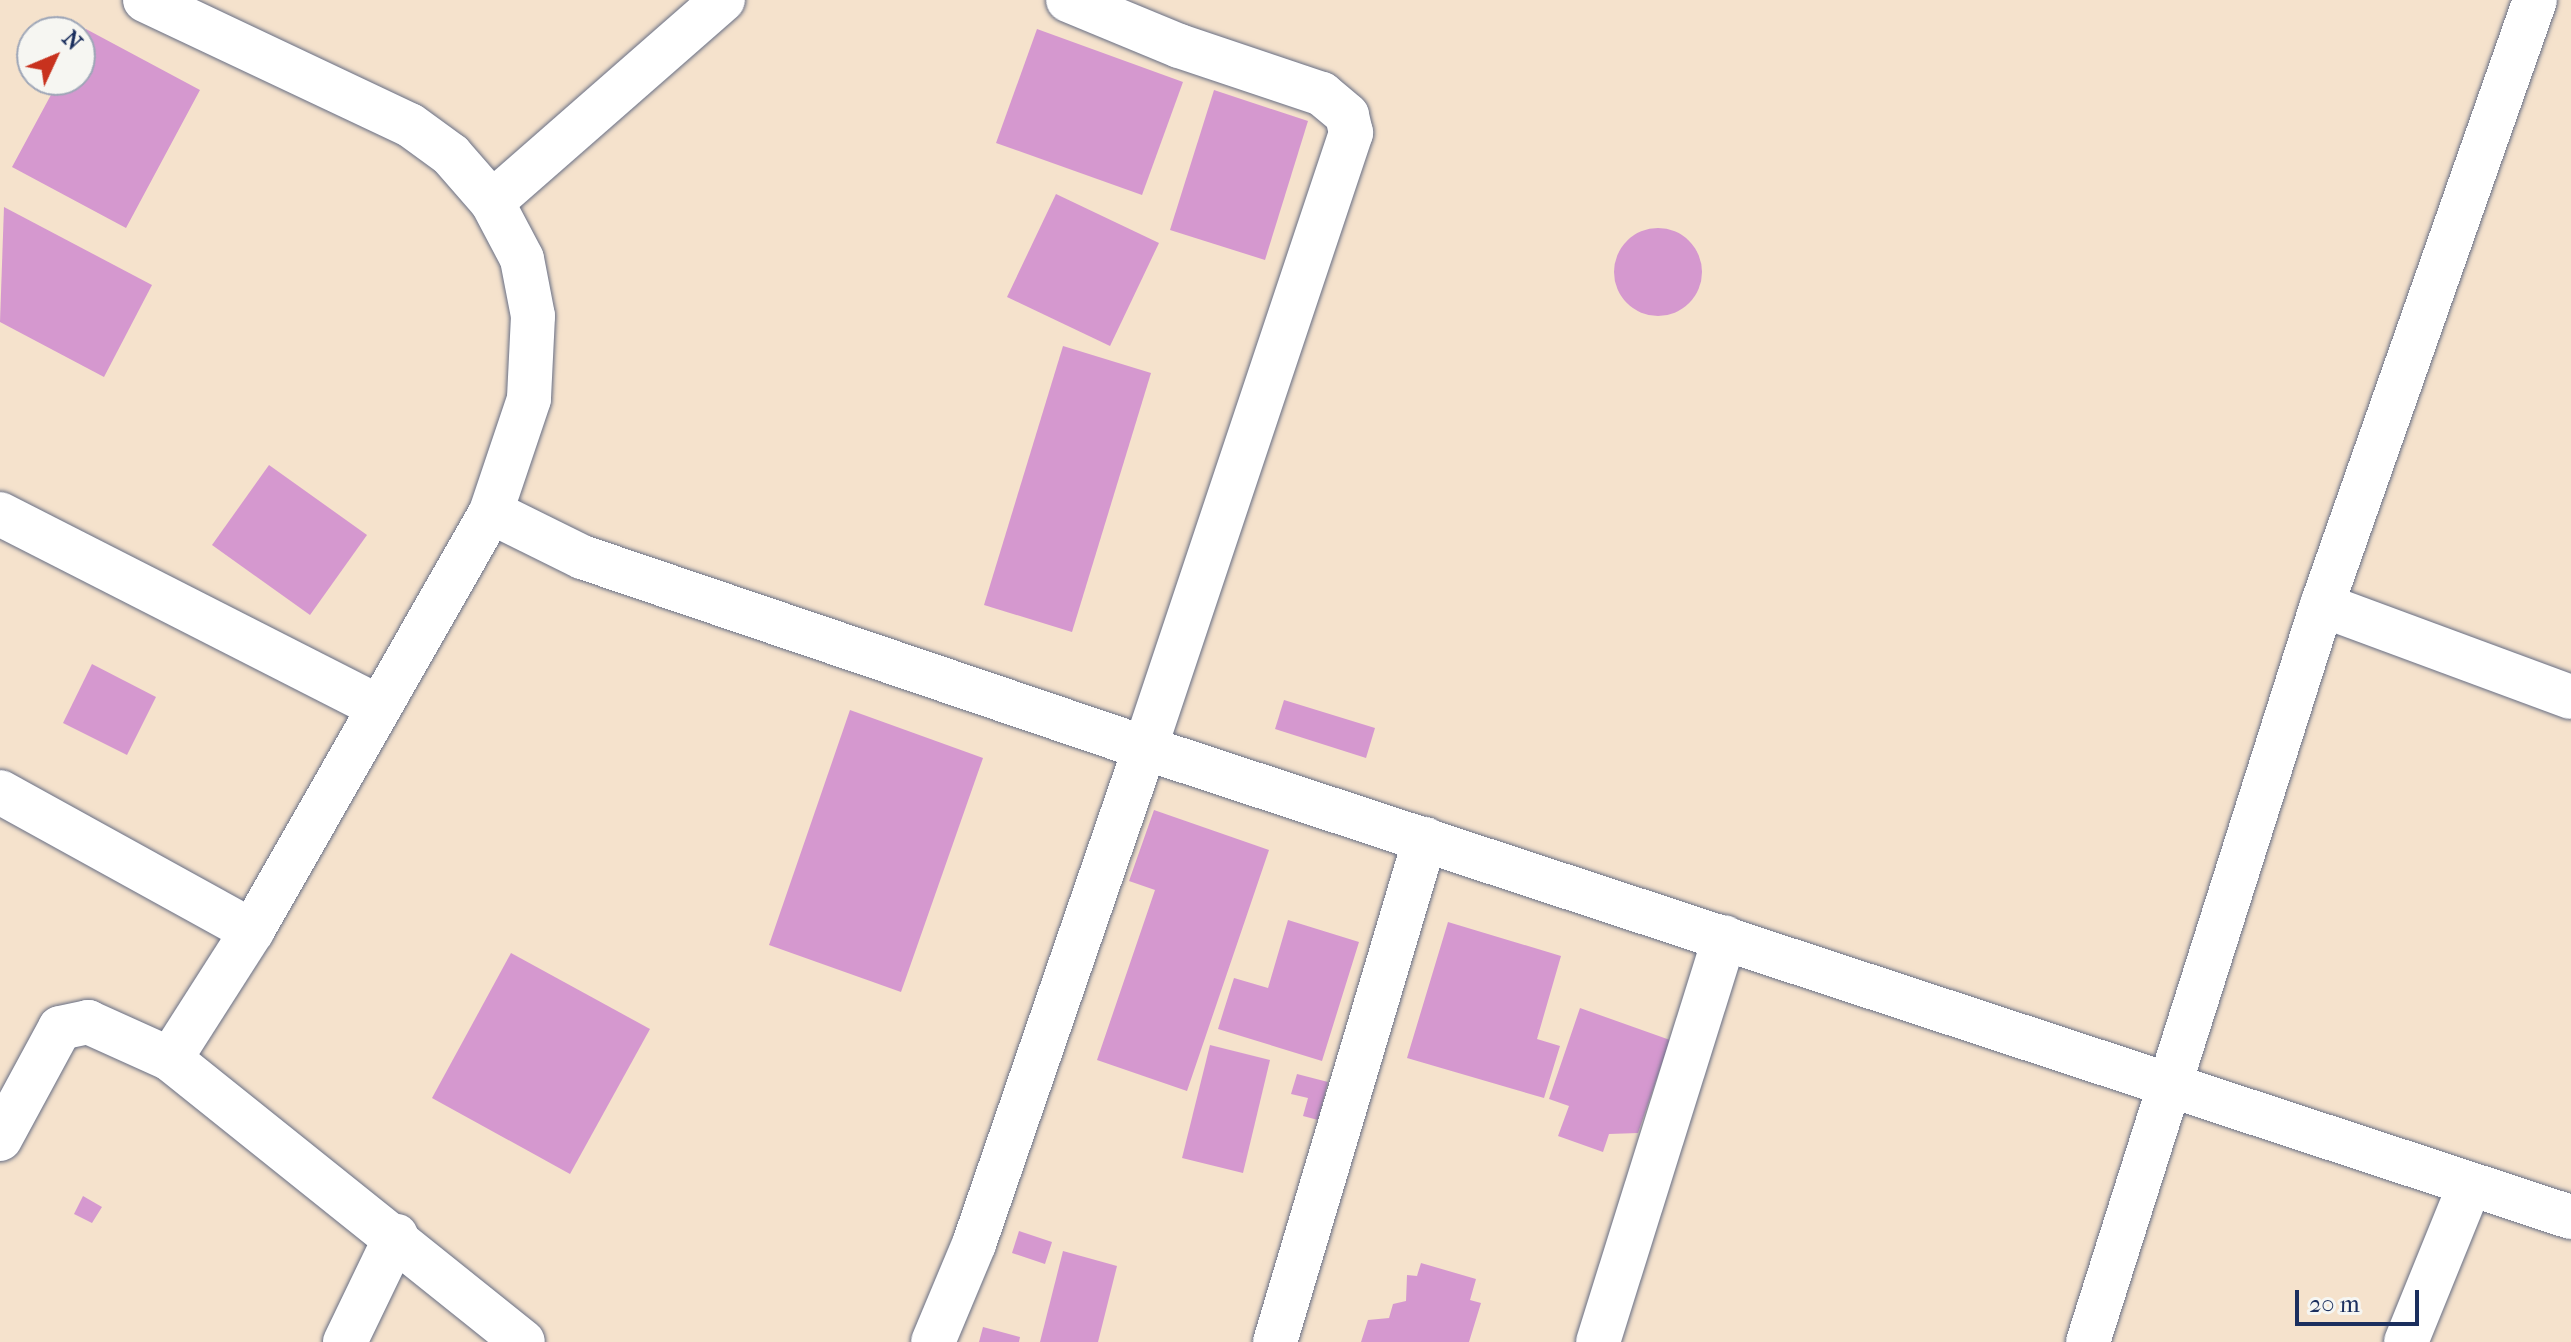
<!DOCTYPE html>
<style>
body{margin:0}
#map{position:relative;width:2571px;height:1342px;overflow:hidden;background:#f5e2cc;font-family:"IM FELL French Canon",serif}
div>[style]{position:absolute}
.building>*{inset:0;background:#d598cf}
.round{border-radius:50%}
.roads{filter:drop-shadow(0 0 2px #676e84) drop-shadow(0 0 2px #676e84)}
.minor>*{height:44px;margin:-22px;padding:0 22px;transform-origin:22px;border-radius:22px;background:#fff}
span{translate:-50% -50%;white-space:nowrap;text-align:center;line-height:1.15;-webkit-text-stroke:6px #f6f6f2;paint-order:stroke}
.north{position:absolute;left:16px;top:16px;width:80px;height:80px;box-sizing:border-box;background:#f6f6f2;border:2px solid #9ea6b7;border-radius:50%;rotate:46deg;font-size:22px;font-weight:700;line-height:32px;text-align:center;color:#1b2f5e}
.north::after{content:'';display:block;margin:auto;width:28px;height:36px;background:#c8321e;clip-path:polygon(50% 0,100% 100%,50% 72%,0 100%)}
.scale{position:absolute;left:2295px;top:1290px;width:124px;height:36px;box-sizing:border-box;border:4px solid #1b2f5e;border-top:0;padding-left:10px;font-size:24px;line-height:28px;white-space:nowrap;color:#1b2f5e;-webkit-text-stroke:6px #f6f6f2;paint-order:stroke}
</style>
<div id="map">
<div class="building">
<i style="clip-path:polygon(86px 29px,200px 90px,126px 228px,12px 167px,59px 80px,80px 80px,80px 40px)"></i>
<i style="clip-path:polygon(1037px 29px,1183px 82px,1142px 195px,996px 143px)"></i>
<i style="clip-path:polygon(1214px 90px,1308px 121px,1265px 260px,1170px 230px)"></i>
<i style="clip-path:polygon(1056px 194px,1159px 243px,1110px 346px,1007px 297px)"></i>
<i style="clip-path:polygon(4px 207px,152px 285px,104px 377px,0 322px)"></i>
<i class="round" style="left:1614px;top:228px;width:88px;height:88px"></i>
<i style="clip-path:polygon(1063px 346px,1151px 373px,1072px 632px,984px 605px)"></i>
<i style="clip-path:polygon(269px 465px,367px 535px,310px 615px,212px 545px)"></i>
<i style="clip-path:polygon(92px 664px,156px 697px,127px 755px,63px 723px)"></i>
<i style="clip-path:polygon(1284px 700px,1375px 728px,1366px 758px,1275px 729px)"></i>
<i style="clip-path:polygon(850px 710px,983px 758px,901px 992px,769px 945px)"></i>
<i style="clip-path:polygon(1154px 810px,1269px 850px,1187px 1091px,1097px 1060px,1155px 890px,1129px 881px)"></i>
<i style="clip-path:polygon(1288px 920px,1359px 942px,1322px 1061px,1218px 1029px,1234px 978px,1268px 988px)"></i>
<i style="clip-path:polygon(1448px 922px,1561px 956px,1537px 1039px,1560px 1046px,1544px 1098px,1407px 1058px)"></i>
<i style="clip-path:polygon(511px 953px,650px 1029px,570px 1174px,432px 1098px)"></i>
<i style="clip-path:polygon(1580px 1008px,1670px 1040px,1638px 1133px,1609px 1134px,1603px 1152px,1558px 1136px,1569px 1106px,1549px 1099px)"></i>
<i style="clip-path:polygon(1210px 1045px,1270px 1060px,1243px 1173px,1182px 1158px)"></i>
<i style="clip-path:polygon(1297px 1074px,1328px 1082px,1318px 1120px,1303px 1116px,1308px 1098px,1291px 1094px)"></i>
<i style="clip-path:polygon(83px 1196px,102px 1207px,92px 1223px,74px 1214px)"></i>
<i style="clip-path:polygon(1019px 1231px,1052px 1242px,1045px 1264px,1012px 1253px)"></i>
<i style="clip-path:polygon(1063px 1251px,1117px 1266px,1098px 1342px,1040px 1342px)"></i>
<i style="clip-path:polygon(1421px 1263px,1476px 1279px,1470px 1300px,1481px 1303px,1469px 1342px,1361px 1342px,1368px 1320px,1389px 1318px,1393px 1304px,1406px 1301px,1407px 1275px,1417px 1276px)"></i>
<i style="clip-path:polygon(983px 1327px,1020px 1337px,1019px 1342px,979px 1342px)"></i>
</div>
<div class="roads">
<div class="minor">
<i style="left:145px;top:0;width:293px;rotate:25.3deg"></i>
<i style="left:410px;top:125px;width:51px;rotate:36.2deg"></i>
<i style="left:451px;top:155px;width:62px;rotate:48.9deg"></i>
<i style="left:492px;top:202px;width:64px;rotate:62.2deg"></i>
<i style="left:522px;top:259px;width:58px;rotate:79.1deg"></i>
<i style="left:533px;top:316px;width:83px;rotate:92.8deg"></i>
<i style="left:529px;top:399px;width:119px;rotate:108.6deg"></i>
<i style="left:491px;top:512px;width:482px;rotate:119.7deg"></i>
<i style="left:252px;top:931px;width:152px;rotate:122.6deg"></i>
<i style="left:492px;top:202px;width:307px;rotate:-41.2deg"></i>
<i style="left:491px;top:512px;width:102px;rotate:26.3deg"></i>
<i style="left:582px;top:557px;width:595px;rotate:18.74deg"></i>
<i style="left:1145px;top:748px;width:1501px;rotate:18.21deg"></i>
<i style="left:0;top:514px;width:425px;rotate:27deg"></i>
<i style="left:2322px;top:605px;width:265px;rotate:20.3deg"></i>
<i style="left:0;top:792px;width:288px;rotate:28.9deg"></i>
<i style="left:0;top:1139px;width:126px;rotate:-61.6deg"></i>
<i style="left:60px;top:1028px;width:29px;rotate:-12deg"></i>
<i style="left:88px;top:1022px;width:90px;rotate:24.3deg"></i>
<i style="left:170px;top:1059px;width:452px;rotate:38.7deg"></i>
<i style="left:345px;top:1342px;width:118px;rotate:-64.3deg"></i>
<i style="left:933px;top:1342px;width:106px;rotate:-67.3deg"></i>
<i style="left:974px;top:1244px;width:525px;rotate:-70.98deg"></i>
<i style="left:1145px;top:748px;width:649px;rotate:-71.48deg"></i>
<i style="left:1351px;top:133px;width:18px;rotate:-103deg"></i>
<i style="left:1347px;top:115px;width:33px;rotate:-140deg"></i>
<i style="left:1322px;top:94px;width:151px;rotate:-161.4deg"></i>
<i style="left:1179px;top:46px;width:120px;rotate:-157.5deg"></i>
<i style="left:1275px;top:1342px;width:525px;rotate:-73.39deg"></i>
<i style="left:1598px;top:1342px;width:424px;rotate:-72.6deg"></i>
<i style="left:2088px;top:1342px;width:773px;rotate:-72.39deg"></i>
<i style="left:2322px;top:605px;width:641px;rotate:-70.6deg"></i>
<i style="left:2406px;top:1342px;width:170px;rotate:-67.9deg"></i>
</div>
</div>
<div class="north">N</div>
<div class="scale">20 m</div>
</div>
